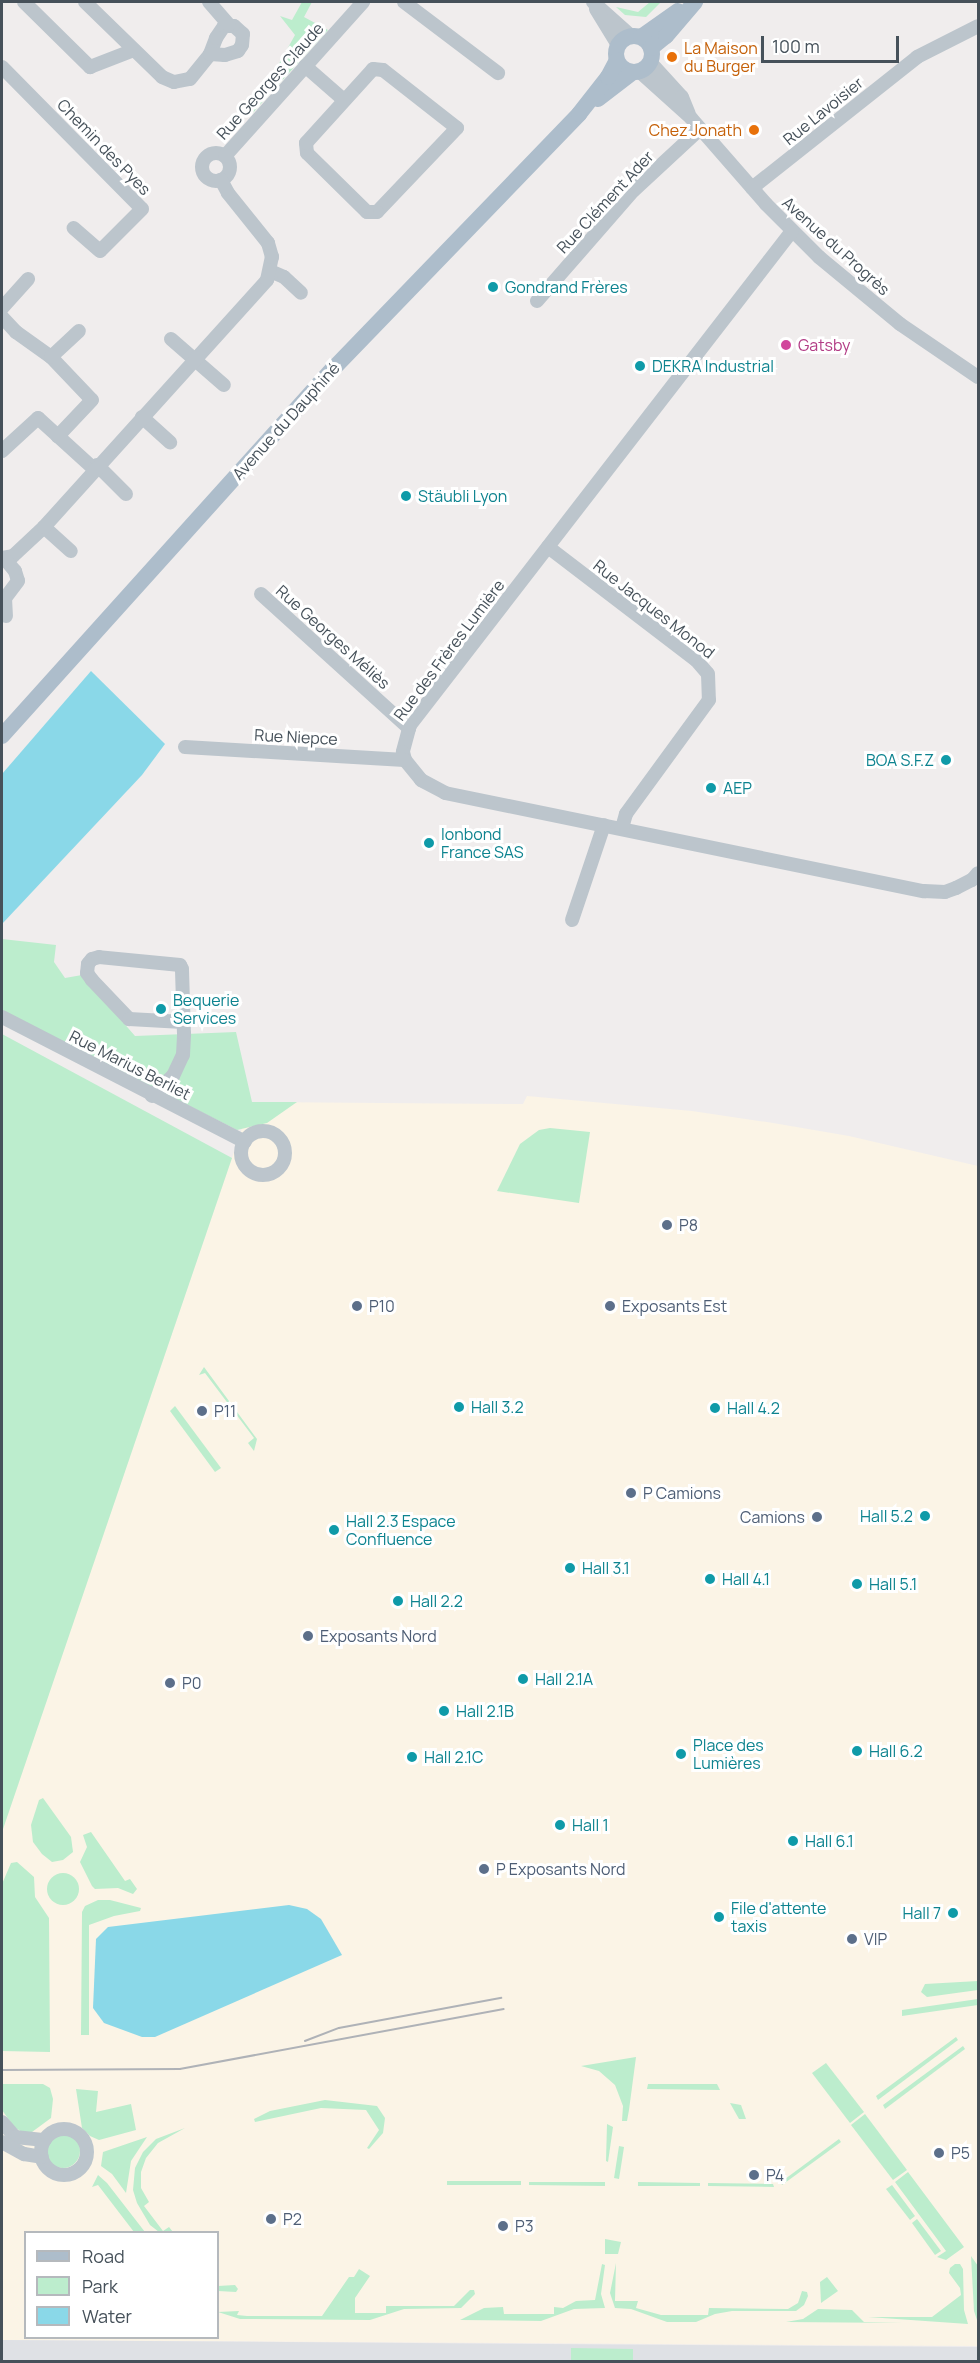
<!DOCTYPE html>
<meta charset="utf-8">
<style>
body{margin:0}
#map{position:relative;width:980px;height:2363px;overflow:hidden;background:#f0eded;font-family:Manrope,sans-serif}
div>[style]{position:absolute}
.commercial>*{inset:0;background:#fbf4e6}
.airport>*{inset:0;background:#dfe1e5}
.green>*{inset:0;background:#bcedcd}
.round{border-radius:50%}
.water>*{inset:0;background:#8ad8e8}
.minor>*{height:14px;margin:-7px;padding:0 7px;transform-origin:7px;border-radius:7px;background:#bcc5cc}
.minor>.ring{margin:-7px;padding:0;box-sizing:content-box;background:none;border:14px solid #bcc5cc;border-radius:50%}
.major>*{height:16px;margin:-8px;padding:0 8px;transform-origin:8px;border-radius:8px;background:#adbdcb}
.major>.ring{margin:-8px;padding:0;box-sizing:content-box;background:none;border:16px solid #adbdcb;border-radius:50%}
.tram>*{height:1.5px;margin:-0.75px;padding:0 0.75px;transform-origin:0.75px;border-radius:0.75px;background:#afb2b7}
.dots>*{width:16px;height:16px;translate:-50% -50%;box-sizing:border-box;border:3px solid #fff;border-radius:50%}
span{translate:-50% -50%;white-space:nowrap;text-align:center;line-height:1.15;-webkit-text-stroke:6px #fff;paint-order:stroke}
.food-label{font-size:16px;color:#c56008}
.left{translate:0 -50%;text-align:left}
.right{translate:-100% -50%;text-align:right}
.street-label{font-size:16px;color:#46515a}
.culture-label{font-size:16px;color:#0d838f}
.hotel-label{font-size:16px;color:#b23c85}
.service-label{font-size:16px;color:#4e5e75}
.frame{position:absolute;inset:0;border:3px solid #46515a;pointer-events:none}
.legend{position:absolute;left:24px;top:2231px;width:195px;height:108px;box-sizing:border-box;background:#fff;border:2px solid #b5b9bd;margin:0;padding:8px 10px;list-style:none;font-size:18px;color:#46515a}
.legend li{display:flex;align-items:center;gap:12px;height:30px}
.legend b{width:30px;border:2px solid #b5b9bd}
.scale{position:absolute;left:761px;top:36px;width:138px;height:27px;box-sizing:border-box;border:3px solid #46515a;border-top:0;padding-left:8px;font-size:18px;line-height:21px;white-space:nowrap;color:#46515a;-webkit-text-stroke:4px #fff;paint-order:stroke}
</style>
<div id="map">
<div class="commercial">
<i style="clip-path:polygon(evenodd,527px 1096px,692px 1111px,773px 1123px,849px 1136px,978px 1166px,978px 2346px,2px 2340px,2px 1831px,251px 1102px,523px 1104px,527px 1096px,26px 2232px,218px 2232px,218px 2338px,26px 2338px,26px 2232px)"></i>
</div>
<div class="airport">
<i style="clip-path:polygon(2px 2340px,978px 2347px,978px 2362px,2px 2362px)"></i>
</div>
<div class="green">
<i style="clip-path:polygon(302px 2px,312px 2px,304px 17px,328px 30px,250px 116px,295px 35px,280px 16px,292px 20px)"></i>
<i style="clip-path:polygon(650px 2px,661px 2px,646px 17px,625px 15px,616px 7px,638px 12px)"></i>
<i style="clip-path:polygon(2px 939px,56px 945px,54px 962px,65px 978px,82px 975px,135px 1036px,236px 1032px,252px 1102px,297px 1102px,267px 1123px,237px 1130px,2px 1011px)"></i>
<i style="clip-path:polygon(2px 1034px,232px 1158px,2px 1832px)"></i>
<i style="clip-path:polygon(550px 1128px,590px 1132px,579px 1203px,497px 1191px,520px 1144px,539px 1130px)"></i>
<i style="clip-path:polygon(204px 1367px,257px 1439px,254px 1451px,248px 1443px,254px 1438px,205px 1373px,199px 1375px)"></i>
<i style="clip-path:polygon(175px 1406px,221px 1468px,215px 1472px,170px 1411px)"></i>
<i style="clip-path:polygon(43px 1798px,71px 1837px,73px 1852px,63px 1860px,52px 1862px,42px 1854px,33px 1842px,31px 1825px,39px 1800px)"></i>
<i style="clip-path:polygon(91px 1832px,125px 1881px,130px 1879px,137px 1889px,133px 1894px,118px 1888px,95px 1889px,92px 1886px,80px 1862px,87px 1847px,83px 1835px)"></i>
<i style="clip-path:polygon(17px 1862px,34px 1877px,35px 1897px,49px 1918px,50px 2052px,2px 2051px,2px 1884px,11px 1863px)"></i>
<i class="round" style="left:47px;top:1873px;width:32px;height:32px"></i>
<i style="clip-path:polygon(98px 1900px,110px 1900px,141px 1908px,140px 1911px,114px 1916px,89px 1925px,89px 2035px,81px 2035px,82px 1912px,85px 1906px)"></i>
<i style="clip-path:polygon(978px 1981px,978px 1990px,927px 1997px,921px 1992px,925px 1984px)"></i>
<i style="clip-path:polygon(978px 1999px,978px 2005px,902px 2016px,902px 2010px)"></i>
<i style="clip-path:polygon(956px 2037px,958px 2040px,878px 2100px,876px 2096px)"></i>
<i style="clip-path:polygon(963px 2046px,965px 2049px,885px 2109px,883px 2105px)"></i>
<i style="clip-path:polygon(636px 2057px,629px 2110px,627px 2121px,622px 2121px,623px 2106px,615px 2085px,599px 2071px,581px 2066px)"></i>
<i style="clip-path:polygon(826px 2063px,864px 2112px,850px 2123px,812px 2073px)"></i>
<i style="clip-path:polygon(2px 2084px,43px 2084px,50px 2088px,53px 2099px,51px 2118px,32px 2132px,22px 2132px,14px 2127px,2px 2110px)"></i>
<i style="clip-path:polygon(648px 2084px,717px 2084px,720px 2090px,647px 2089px)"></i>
<i style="clip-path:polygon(76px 2089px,98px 2091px,96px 2112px,131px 2104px,136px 2130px,99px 2140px,90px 2136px,82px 2128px)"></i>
<i style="clip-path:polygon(325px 2100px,377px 2106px,385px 2118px,383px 2133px,369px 2149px,367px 2148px,379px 2130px,366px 2110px,321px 2108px,255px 2122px,254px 2119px,270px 2111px)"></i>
<i style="clip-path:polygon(730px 2103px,741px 2105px,746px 2119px,739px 2119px)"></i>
<i style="clip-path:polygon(865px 2114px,907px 2170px,893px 2180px,851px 2125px)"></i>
<i style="clip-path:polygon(607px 2124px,613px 2127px,608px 2162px,606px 2161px)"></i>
<i style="clip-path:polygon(185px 2128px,158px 2143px,146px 2158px,141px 2172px,141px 2188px,149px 2202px,144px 2206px,163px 2231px,169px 2227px,173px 2232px,159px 2232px,150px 2225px,137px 2203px,133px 2190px,135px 2168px,143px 2152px,156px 2139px)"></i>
<i class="round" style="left:46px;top:2134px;width:34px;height:34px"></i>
<i style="clip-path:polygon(147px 2137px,131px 2161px,126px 2193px,112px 2174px,101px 2166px,103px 2152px)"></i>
<i style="clip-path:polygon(839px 2139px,841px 2142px,782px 2185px,781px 2182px)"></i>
<i style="clip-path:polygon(619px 2146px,624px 2147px,619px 2179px,614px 2178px)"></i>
<i style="clip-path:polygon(908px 2172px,964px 2247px,946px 2260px,937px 2257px,946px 2251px,895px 2182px)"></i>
<i style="clip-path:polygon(98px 2175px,107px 2183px,145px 2232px,134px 2232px,98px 2185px,92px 2187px)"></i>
<i style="clip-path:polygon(447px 2181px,521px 2181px,521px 2185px,447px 2185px)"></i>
<i style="clip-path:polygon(529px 2182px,605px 2182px,605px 2186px,529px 2185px)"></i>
<i style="clip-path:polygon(638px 2182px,700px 2183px,700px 2186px,638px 2186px)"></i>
<i style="clip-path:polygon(708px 2183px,773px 2184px,774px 2187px,708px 2186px)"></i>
<i style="clip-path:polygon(892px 2185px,915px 2216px,910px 2220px,886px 2189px)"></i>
<i style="clip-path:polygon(917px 2219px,941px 2251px,935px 2255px,912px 2223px)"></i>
<i style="clip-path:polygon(605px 2239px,621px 2242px,618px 2254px,605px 2254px)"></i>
<i style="clip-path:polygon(971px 2256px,978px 2266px,978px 2323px,974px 2311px)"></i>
<i style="clip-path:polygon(616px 2263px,615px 2301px,638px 2301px,636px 2308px,661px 2315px,708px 2315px,709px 2308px,788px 2309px,798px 2303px,802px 2291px,807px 2292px,808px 2296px,804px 2305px,796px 2311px,732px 2311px,715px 2314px,696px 2322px,667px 2322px,631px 2309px,615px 2308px,610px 2293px)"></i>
<i style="clip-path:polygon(602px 2264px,605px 2265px,601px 2294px,605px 2308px,574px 2309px,541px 2321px,460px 2320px,484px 2308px,503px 2307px,504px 2314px,554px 2314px,554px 2307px,563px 2308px,576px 2301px,595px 2300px)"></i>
<i style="clip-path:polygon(955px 2264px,960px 2264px,963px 2269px,964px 2310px,968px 2324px,868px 2317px,932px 2317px,961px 2295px,960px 2288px,949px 2273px,950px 2268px)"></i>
<i style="clip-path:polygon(359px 2269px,370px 2276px,355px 2298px,355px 2313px,386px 2313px,386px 2306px,454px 2306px,470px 2290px,474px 2290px,475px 2294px,461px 2308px,404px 2309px,370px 2320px,240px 2319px,218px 2312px,239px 2311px,237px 2315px,247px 2316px,322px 2316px,349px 2277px,354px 2277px)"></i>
<i style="clip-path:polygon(827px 2277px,838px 2291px,821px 2303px,820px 2282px)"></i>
<i style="clip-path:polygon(235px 2285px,238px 2289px,236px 2292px,218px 2291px,218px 2286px)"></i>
<i style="clip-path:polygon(818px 2309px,852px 2310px,864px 2322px,903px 2323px,786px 2322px,803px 2319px)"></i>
<i style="clip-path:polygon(571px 2348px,633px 2349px,633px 2361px,571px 2361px)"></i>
</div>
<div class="water">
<i style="clip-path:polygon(91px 671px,165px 744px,142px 775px,2px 924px,2px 774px)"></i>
<i style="clip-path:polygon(289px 1905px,307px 1909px,321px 1919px,342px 1955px,155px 2037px,142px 2037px,104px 2023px,93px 2008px,96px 1939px,108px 1927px)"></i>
</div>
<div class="minor">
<i style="left:24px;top:2px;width:93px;rotate:44.6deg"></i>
<i style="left:90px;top:67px;width:47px;rotate:-21.1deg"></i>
<i style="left:85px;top:2px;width:107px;rotate:44.2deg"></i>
<i style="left:162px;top:77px;width:13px;rotate:23deg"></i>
<i style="left:174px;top:82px;width:16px;rotate:-11deg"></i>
<i style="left:190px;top:79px;width:32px;rotate:-51deg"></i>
<i style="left:210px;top:54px;width:17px;rotate:-69deg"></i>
<i style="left:216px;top:38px;width:14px;rotate:-56deg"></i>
<i style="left:224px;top:26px;width:10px"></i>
<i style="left:234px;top:26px;width:12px;rotate:42deg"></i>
<i style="left:243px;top:34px;width:11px;rotate:95deg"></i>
<i style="left:242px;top:45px;width:7px;rotate:124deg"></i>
<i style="left:238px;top:51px;width:14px;rotate:163deg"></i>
<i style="left:225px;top:55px;width:15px;rotate:-176deg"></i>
<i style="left:209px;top:2px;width:30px;rotate:49deg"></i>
<i style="left:404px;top:2px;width:118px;rotate:37.1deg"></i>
<i style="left:593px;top:2px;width:51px;rotate:41.8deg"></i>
<i style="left:596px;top:9px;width:42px;rotate:58.6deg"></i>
<i style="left:650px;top:62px;width:47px;rotate:47.6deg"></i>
<i style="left:682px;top:97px;width:18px;rotate:68deg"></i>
<i style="left:305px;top:66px;width:52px;rotate:41.1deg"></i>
<i style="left:2px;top:67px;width:199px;rotate:45.4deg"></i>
<i style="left:142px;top:209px;width:59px;rotate:135deg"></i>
<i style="left:100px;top:251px;width:35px;rotate:-139deg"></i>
<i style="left:373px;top:69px;width:10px;rotate:6deg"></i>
<i style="left:383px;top:70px;width:94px;rotate:38.1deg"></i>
<i style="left:457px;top:128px;width:116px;rotate:133.6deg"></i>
<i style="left:377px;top:212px;width:10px;rotate:180deg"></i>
<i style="left:367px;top:212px;width:84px;rotate:-135.5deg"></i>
<i style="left:307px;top:153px;width:10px;rotate:-96deg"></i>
<i style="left:306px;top:143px;width:100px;rotate:-47.8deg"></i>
<i style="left:639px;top:71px;width:70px;rotate:42.1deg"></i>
<i style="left:691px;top:118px;width:114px;rotate:48.9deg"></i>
<i style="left:766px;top:204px;width:75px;rotate:45deg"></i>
<i style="left:819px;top:257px;width:105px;rotate:39.6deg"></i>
<i style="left:900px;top:324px;width:94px;rotate:34.2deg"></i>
<i class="ring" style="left:202px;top:153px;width:14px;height:14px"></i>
<i style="left:225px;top:156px;width:207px;rotate:-48.1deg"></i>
<i style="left:752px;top:188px;width:211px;rotate:-38.4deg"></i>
<i style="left:917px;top:57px;width:68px;rotate:-26.9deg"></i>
<i style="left:792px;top:231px;width:624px;rotate:127.71deg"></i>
<i style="left:410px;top:725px;width:28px;rotate:105deg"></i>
<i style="left:403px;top:752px;width:8px;rotate:76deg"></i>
<i style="left:405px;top:760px;width:26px;rotate:51deg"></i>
<i style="left:421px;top:780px;width:27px;rotate:28deg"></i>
<i style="left:445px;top:793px;width:489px;rotate:11.6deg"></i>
<i style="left:924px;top:891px;width:21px;rotate:3deg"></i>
<i style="left:945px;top:892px;width:12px;rotate:-20deg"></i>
<i style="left:956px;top:888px;width:18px;rotate:-27deg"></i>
<i style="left:972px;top:880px;width:9px;rotate:-49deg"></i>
<i style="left:270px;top:271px;width:15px;rotate:23deg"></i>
<i style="left:284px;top:277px;width:23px;rotate:43deg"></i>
<i style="left:537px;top:301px;width:147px;rotate:-48.9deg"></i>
<i style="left:634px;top:190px;width:90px;rotate:-42.7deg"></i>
<i style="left:2px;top:308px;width:39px;rotate:-48deg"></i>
<i style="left:2px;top:317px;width:21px;rotate:47deg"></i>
<i style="left:16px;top:332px;width:43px;rotate:35.5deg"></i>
<i style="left:51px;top:357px;width:59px;rotate:46.4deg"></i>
<i style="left:92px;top:400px;width:50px;rotate:133.4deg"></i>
<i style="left:171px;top:339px;width:70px;rotate:41deg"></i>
<i style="left:51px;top:357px;width:38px;rotate:-43deg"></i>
<i style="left:142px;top:417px;width:38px;rotate:42deg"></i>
<i style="left:2px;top:451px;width:49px;rotate:-42.5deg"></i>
<i style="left:38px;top:418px;width:76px;rotate:42.3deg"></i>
<i style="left:97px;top:465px;width:41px;rotate:45deg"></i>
<i style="left:44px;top:527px;width:36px;rotate:42deg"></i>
<i style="left:548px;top:547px;width:186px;rotate:37.4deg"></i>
<i style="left:696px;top:660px;width:18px;rotate:49deg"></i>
<i style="left:708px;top:674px;width:26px;rotate:88deg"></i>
<i style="left:709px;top:700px;width:141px;rotate:126.1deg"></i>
<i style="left:626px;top:814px;width:15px;rotate:106deg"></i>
<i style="left:2px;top:558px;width:11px;rotate:-10deg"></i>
<i style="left:13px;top:556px;width:42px;rotate:-43.1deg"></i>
<i style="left:44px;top:527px;width:333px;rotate:-47.9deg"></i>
<i style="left:267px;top:280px;width:24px;rotate:-78deg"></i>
<i style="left:272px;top:257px;width:15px;rotate:-106deg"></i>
<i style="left:268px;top:243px;width:64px;rotate:-128.7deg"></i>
<i style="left:228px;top:193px;width:15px;rotate:-118deg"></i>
<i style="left:4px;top:558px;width:17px;rotate:50deg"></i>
<i style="left:15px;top:571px;width:10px;rotate:73deg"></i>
<i style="left:18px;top:581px;width:21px;rotate:127deg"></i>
<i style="left:5px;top:598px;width:18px;rotate:87deg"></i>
<i style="left:261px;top:594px;width:200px;rotate:42.2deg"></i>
<i style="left:185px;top:747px;width:220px;rotate:3.4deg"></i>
<i style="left:572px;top:920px;width:100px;rotate:-71.4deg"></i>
<i style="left:2px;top:1017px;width:273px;rotate:27.2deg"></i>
<i style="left:152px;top:1096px;width:29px;rotate:-44deg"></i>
<i style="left:173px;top:1076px;width:23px;rotate:-65deg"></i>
<i style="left:183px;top:1055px;width:21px;rotate:-87deg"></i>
<i style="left:184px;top:1034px;width:65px;rotate:-91.8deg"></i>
<i style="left:182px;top:969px;width:4px;rotate:-117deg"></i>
<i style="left:180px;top:965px;width:81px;rotate:-174.4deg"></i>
<i style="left:99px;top:957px;width:7px;rotate:164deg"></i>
<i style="left:92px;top:959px;width:6px;rotate:129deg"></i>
<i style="left:88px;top:964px;width:9px;rotate:96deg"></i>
<i style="left:87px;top:973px;width:9px;rotate:54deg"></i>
<i style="left:92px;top:980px;width:54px;rotate:46.5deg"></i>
<i style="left:129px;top:1019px;width:54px;rotate:3.2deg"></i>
<i class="ring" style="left:241px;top:1131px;width:30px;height:30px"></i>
<i style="left:2px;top:2122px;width:20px;rotate:49deg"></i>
<i style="left:15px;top:2137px;width:30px;rotate:6deg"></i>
<i class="ring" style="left:41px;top:2129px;width:32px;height:32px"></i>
<i style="left:2px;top:2142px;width:25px;rotate:29deg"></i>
<i style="left:24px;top:2154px;width:18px;rotate:9deg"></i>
</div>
<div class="major">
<i class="ring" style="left:616px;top:36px;width:20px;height:20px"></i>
<i style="left:641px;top:37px;width:45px;rotate:-35.1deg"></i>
<i style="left:651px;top:48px;width:19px;rotate:-39deg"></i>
<i style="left:666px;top:36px;width:45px;rotate:-49.5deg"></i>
<i style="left:598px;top:99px;width:44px;rotate:-37.6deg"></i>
<i style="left:2px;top:736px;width:493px;rotate:-48deg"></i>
<i style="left:332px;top:370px;width:356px;rotate:-46deg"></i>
<i style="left:579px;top:114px;width:47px;rotate:-51.9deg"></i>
<i style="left:608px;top:77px;width:19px;rotate:-62deg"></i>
</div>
<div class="tram">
<i style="left:305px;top:2041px;width:36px;rotate:-21deg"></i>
<i style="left:339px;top:2028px;width:165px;rotate:-10.5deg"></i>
<i style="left:2px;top:2070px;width:178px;rotate:-0.3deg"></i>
<i style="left:180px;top:2069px;width:329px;rotate:-10.5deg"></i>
</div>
<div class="dots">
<i style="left:672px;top:57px;background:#e8710a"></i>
<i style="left:754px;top:130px;background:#e8710a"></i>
<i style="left:493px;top:287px;background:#0f9aa8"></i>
<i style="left:786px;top:345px;background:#d1479c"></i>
<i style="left:640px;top:366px;background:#0f9aa8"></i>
<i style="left:406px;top:496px;background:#0f9aa8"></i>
<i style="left:946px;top:760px;background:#0f9aa8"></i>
<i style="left:711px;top:788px;background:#0f9aa8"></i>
<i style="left:429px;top:843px;background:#0f9aa8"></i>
<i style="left:161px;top:1009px;background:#0f9aa8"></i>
<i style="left:667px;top:1225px;background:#5c6f8a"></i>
<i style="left:357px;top:1306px;background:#5c6f8a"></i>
<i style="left:610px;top:1306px;background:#5c6f8a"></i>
<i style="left:459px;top:1407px;background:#0f9aa8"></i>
<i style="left:715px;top:1408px;background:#0f9aa8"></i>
<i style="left:202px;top:1411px;background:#5c6f8a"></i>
<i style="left:631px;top:1493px;background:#5c6f8a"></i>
<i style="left:925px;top:1516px;background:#0f9aa8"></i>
<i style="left:817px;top:1517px;background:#5c6f8a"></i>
<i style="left:334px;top:1530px;background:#0f9aa8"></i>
<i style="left:570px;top:1568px;background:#0f9aa8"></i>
<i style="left:710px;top:1579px;background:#0f9aa8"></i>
<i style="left:857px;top:1584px;background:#0f9aa8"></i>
<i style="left:398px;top:1601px;background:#0f9aa8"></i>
<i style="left:308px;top:1636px;background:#5c6f8a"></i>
<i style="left:523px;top:1679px;background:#0f9aa8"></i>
<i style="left:170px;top:1683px;background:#5c6f8a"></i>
<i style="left:444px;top:1711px;background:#0f9aa8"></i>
<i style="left:857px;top:1751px;background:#0f9aa8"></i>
<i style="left:681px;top:1754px;background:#0f9aa8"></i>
<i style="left:412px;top:1757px;background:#0f9aa8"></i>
<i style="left:560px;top:1825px;background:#0f9aa8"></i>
<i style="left:793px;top:1841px;background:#0f9aa8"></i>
<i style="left:484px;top:1869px;background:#5c6f8a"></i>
<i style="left:953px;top:1913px;background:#0f9aa8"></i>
<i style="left:719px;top:1917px;background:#0f9aa8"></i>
<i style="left:852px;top:1939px;background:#5c6f8a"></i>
<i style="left:939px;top:2153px;background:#5c6f8a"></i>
<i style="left:754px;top:2175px;background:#5c6f8a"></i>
<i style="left:271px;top:2219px;background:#5c6f8a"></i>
<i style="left:503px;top:2226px;background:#5c6f8a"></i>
</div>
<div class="food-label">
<span class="left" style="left:684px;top:57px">La Maison<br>du Burger</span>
<span class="right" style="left:742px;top:130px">Chez Jonath</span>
</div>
<div class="street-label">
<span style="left:270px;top:81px;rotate:-48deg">Rue Georges Claude</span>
<span style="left:823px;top:111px;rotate:-39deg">Rue Lavoisier</span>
<span style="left:104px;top:147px;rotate:46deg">Chemin des Pyes</span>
<span style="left:605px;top:202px;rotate:-47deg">Rue Clément Ader</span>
<span style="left:836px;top:246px;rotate:42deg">Avenue du Progrès</span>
<span style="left:286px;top:421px;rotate:-48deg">Avenue du Dauphiné</span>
<span style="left:654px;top:609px;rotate:38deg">Rue Jacques Monod</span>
<span style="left:333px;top:637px;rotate:42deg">Rue Georges Méliès</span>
<span style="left:449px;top:650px;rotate:-53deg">Rue des Frères Lumière</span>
<span style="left:296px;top:737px;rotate:3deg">Rue Niepce</span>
<span style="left:130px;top:1065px;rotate:27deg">Rue Marius Berliet</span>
</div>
<div class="culture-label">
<span class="left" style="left:505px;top:287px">Gondrand Frères</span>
<span class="left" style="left:652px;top:366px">DEKRA Industrial</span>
<span class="left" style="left:418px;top:496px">Stäubli Lyon</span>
<span class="right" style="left:934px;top:760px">BOA S.F.Z</span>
<span class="left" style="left:723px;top:788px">AEP</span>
<span class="left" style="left:441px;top:843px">Ionbond<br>France SAS</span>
<span class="left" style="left:173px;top:1009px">Bequerie<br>Services</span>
<span class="left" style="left:471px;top:1407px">Hall 3.2</span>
<span class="left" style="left:727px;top:1408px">Hall 4.2</span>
<span class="right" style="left:913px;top:1516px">Hall 5.2</span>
<span class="left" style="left:346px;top:1530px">Hall 2.3 Espace<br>Confluence</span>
<span class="left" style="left:582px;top:1568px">Hall 3.1</span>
<span class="left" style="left:722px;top:1579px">Hall 4.1</span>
<span class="left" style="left:869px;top:1584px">Hall 5.1</span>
<span class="left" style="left:410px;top:1601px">Hall 2.2</span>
<span class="left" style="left:535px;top:1679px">Hall 2.1A</span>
<span class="left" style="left:456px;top:1711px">Hall 2.1B</span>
<span class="left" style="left:693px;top:1754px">Place des<br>Lumières</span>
<span class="left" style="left:869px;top:1751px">Hall 6.2</span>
<span class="left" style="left:424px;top:1757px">Hall 2.1C</span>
<span class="left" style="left:572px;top:1825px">Hall 1</span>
<span class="left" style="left:805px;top:1841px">Hall 6.1</span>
<span class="left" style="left:731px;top:1917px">File d'attente<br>taxis</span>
<span class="right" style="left:941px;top:1913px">Hall 7</span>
</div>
<div class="hotel-label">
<span class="left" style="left:798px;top:345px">Gatsby</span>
</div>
<div class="service-label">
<span class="left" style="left:679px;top:1225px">P8</span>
<span class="left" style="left:369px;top:1306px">P10</span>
<span class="left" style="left:622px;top:1306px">Exposants Est</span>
<span class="left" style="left:214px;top:1411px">P11</span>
<span class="left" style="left:643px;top:1493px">P Camions</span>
<span class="right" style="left:805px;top:1517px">Camions</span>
<span class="left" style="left:320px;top:1636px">Exposants Nord</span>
<span class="left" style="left:182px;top:1683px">P0</span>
<span class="left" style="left:496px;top:1869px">P Exposants Nord</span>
<span class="left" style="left:864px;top:1939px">VIP</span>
<span class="left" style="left:951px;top:2153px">P5</span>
<span class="left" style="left:766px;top:2175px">P4</span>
<span class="left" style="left:283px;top:2219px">P2</span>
<span class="left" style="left:515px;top:2226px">P3</span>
</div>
<div class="frame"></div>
<ul class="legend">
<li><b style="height:8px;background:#adbdcb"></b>Road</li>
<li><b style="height:16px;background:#bcedcd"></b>Park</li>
<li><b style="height:16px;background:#8ad8e8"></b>Water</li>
</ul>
<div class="scale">100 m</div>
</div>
